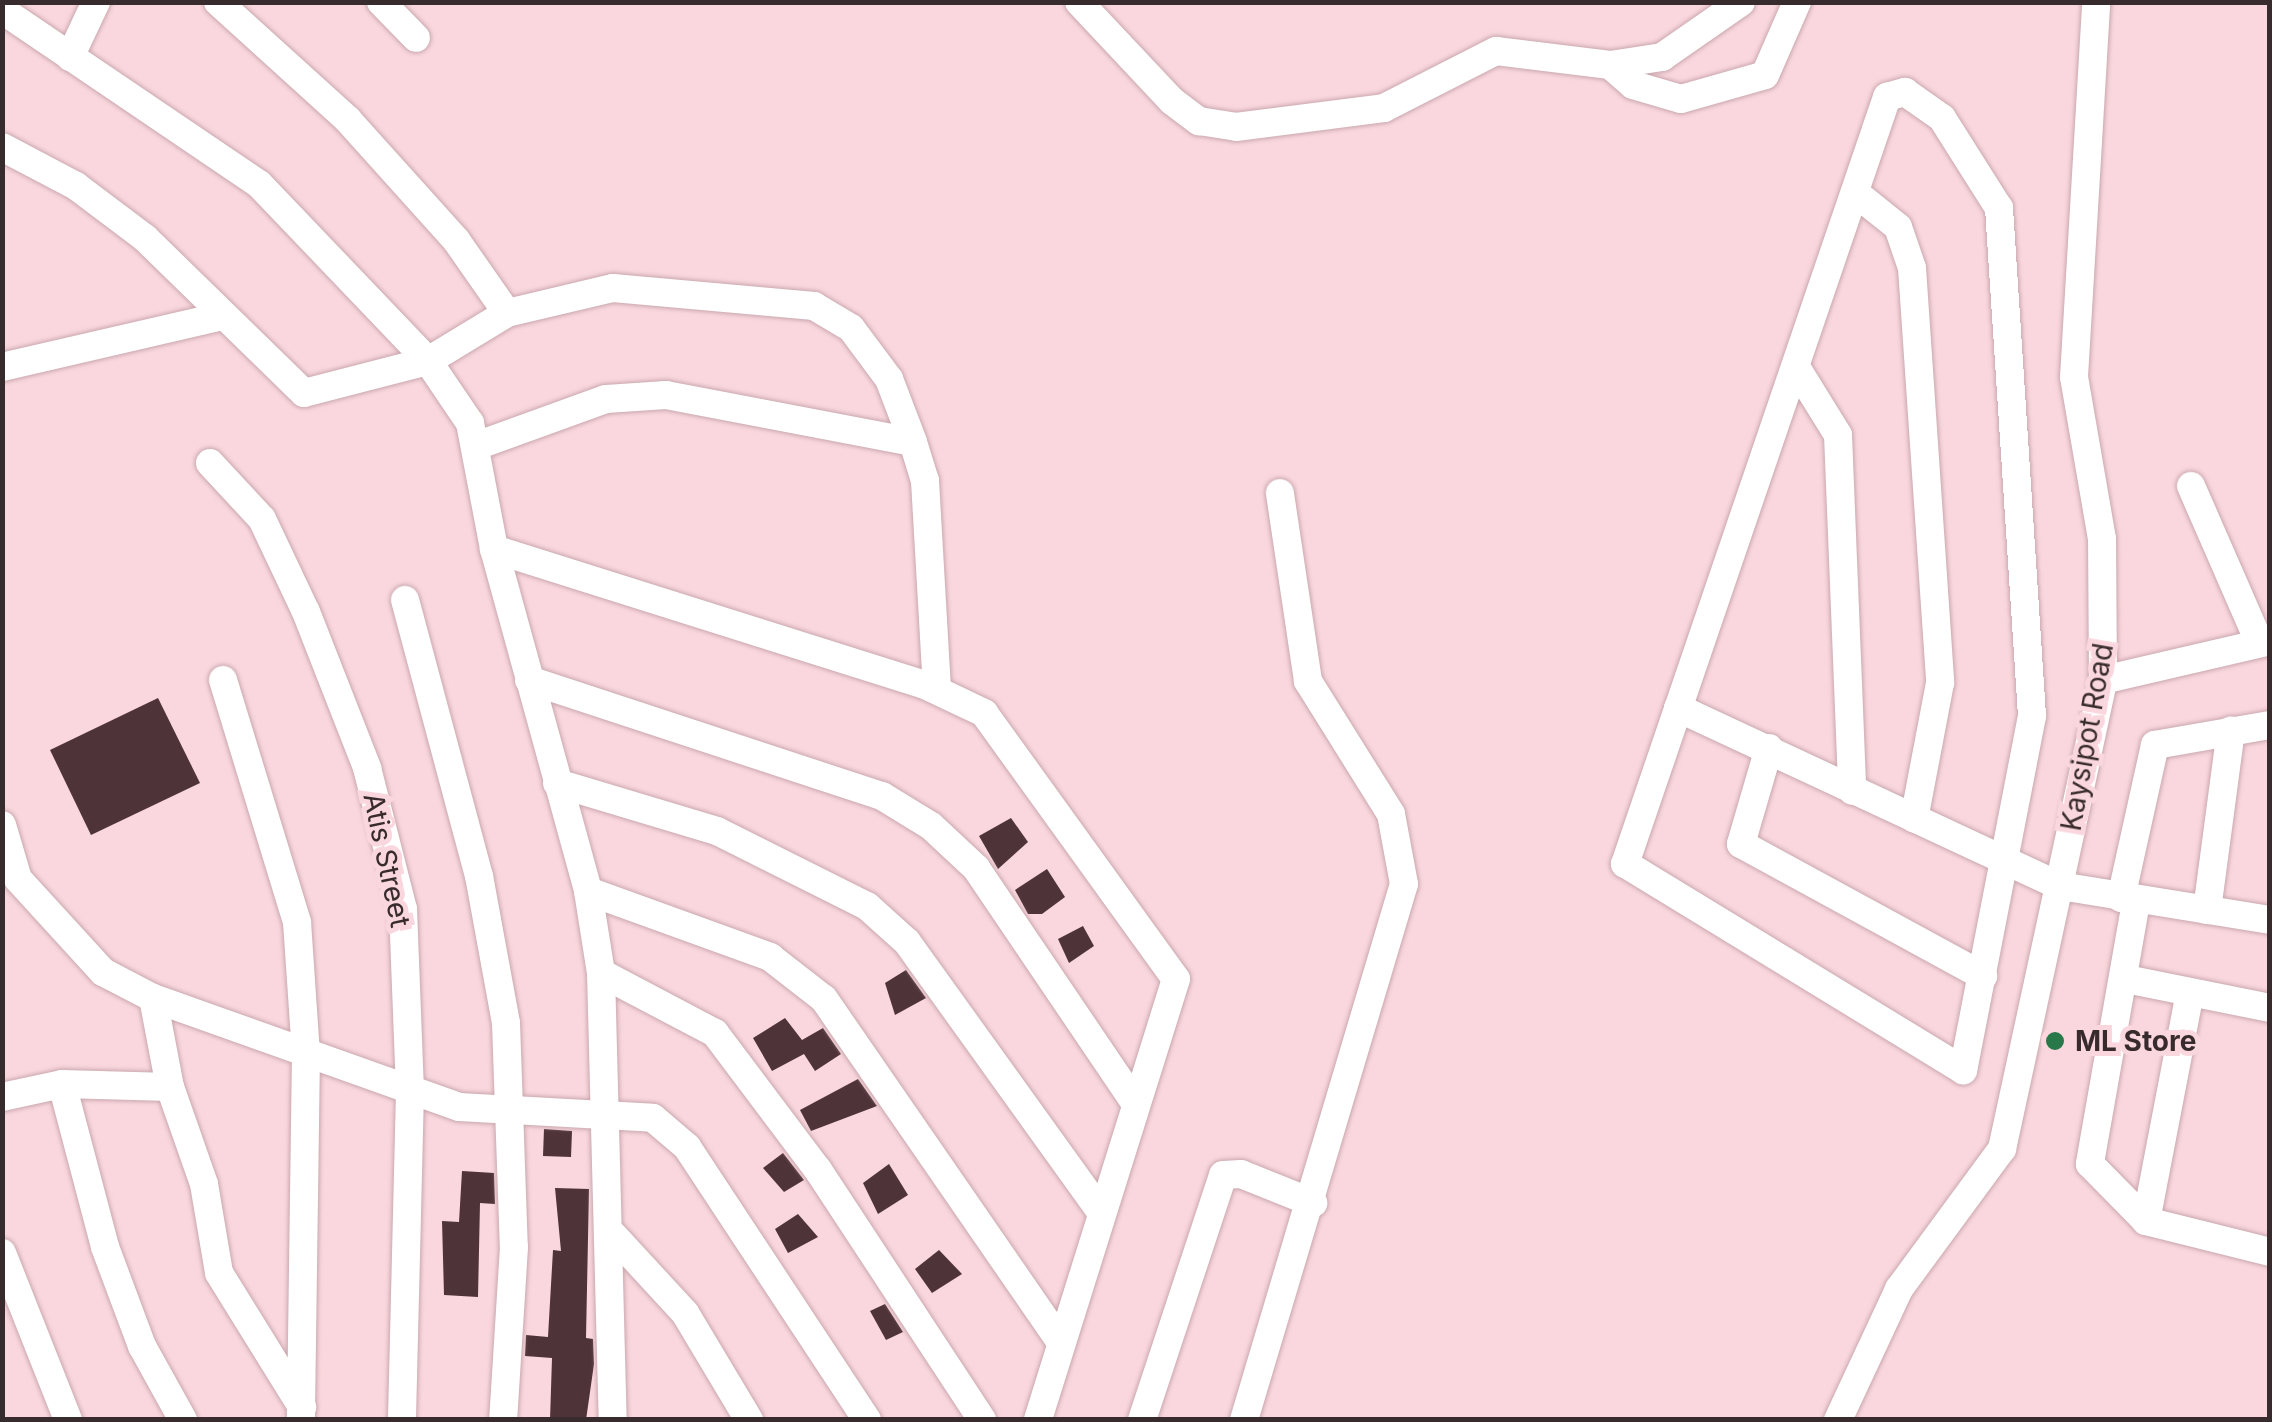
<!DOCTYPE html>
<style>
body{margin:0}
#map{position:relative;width:2272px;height:1422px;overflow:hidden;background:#fad7de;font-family:Inter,sans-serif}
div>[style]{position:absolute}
.building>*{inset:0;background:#4e3339}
.roads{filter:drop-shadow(0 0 2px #c9a8ae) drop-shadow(0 0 2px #c9a8ae)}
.minor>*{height:28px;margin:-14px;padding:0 14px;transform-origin:14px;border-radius:14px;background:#fff}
.dots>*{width:28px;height:28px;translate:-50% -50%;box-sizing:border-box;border:5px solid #fad7de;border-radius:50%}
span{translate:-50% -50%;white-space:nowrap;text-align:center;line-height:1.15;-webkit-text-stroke:10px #fad7de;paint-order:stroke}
.street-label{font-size:28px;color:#382b2e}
.poi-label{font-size:28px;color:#382b2e;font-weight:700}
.left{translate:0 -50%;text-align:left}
.frame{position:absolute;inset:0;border:5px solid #382b2e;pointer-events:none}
</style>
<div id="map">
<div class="building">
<i style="clip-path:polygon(158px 698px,200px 783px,91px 835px,50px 750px)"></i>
<i style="clip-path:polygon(1011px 818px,1028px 842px,998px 869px,979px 836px)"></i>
<i style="clip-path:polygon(1047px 869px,1065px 897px,1042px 914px,1028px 914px,1015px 890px)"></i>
<i style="clip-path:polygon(1083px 926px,1094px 946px,1069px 963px,1058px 939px)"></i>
<i style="clip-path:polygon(906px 970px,926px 998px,895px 1015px,885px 983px)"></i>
<i style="clip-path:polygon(785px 1018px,802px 1040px,823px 1028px,841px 1054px,815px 1071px,804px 1054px,772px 1071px,753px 1038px)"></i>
<i style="clip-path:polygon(858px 1079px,877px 1106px,811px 1131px,800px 1110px)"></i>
<i style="clip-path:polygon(544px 1129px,572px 1131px,571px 1157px,543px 1156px)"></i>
<i style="clip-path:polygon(783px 1153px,804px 1180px,784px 1192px,763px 1168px)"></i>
<i style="clip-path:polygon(889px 1164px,908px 1195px,878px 1214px,863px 1183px)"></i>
<i style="clip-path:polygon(462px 1171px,494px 1173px,495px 1204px,480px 1203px,478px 1297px,444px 1295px,442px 1221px,459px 1222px)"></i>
<i style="clip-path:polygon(555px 1188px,589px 1189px,586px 1338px,593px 1339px,594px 1364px,586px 1420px,550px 1420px,552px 1358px,525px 1356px,526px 1335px,548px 1337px,553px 1250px,561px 1251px)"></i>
<i style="clip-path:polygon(798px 1214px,818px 1237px,788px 1253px,775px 1229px)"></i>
<i style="clip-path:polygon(939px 1250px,962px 1274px,932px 1293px,915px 1269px)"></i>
<i style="clip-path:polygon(885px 1304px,903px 1332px,886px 1340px,870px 1311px)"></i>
</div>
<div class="roads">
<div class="minor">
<i style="left:218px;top:2px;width:176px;rotate:42.2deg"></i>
<i style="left:348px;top:120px;width:161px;rotate:48deg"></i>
<i style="left:456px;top:240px;width:89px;rotate:55.1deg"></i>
<i style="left:381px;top:2px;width:50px;rotate:45.8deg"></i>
<i style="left:1079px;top:2px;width:136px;rotate:46.8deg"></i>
<i style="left:1172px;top:101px;width:34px;rotate:37deg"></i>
<i style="left:1199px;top:121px;width:37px;rotate:9deg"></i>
<i style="left:1236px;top:127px;width:149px;rotate:-7.3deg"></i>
<i style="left:1384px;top:108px;width:126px;rotate:-27deg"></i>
<i style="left:1496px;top:51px;width:115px;rotate:7deg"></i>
<i style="left:1610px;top:65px;width:53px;rotate:-8.7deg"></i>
<i style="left:1662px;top:57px;width:96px;rotate:-34.8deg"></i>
<i style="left:2px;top:10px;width:310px;rotate:34.1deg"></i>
<i style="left:259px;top:184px;width:245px;rotate:46.3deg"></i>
<i style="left:428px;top:361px;width:75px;rotate:55.9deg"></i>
<i style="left:470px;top:423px;width:128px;rotate:79.2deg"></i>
<i style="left:494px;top:549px;width:355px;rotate:74.6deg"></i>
<i style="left:588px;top:891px;width:83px;rotate:81deg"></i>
<i style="left:601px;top:973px;width:447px;rotate:88.5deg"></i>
<i style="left:70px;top:57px;width:61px;rotate:-64.7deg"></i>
<i style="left:1610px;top:65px;width:30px;rotate:41deg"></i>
<i style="left:1633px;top:85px;width:50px;rotate:16.3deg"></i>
<i style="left:1681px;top:99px;width:87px;rotate:-15.9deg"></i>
<i style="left:1765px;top:75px;width:80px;rotate:-66.3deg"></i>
<i style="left:1905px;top:92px;width:45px;rotate:35.1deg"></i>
<i style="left:1942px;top:118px;width:107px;rotate:57.7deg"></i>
<i style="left:1999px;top:208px;width:509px;rotate:86.28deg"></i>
<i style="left:2032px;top:716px;width:361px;rotate:101deg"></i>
<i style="left:1963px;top:1070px;width:396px;rotate:-148.6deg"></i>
<i style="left:1625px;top:864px;width:811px;rotate:-71.14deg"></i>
<i style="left:1887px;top:97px;width:19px;rotate:-16deg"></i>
<i style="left:2px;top:147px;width:84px;rotate:27.8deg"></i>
<i style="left:76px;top:186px;width:86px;rotate:37deg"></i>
<i style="left:145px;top:238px;width:222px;rotate:44.3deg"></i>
<i style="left:304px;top:393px;width:128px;rotate:-14.5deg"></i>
<i style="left:428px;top:361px;width:92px;rotate:-31.3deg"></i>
<i style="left:507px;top:313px;width:109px;rotate:-13.3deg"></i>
<i style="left:613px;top:288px;width:202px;rotate:5.1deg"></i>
<i style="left:814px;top:306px;width:43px;rotate:30.7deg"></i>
<i style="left:851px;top:328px;width:64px;rotate:53.3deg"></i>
<i style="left:889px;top:379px;width:67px;rotate:69.1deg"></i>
<i style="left:913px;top:442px;width:41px;rotate:72.9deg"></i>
<i style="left:925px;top:481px;width:208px;rotate:86.7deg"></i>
<i style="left:1858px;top:195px;width:51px;rotate:38.7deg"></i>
<i style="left:1898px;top:227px;width:43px;rotate:71.1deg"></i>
<i style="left:1912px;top:268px;width:416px;rotate:86.1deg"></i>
<i style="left:1940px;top:683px;width:138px;rotate:100.8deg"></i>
<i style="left:2px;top:367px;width:227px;rotate:-13deg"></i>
<i style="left:1799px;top:372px;width:74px;rotate:58.2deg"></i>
<i style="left:1838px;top:435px;width:356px;rotate:87.7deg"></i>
<i style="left:476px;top:446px;width:138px;rotate:-19.9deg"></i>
<i style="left:606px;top:399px;width:60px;rotate:-3.8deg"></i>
<i style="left:666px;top:395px;width:251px;rotate:10.8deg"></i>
<i style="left:210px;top:463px;width:76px;rotate:47.1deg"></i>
<i style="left:262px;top:519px;width:103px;rotate:64.7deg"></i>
<i style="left:306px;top:612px;width:168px;rotate:68.6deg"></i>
<i style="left:367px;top:768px;width:146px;rotate:75.7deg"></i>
<i style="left:403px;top:909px;width:182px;rotate:87.8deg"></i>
<i style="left:410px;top:1091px;width:329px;rotate:91.4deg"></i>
<i style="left:2191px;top:486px;width:170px;rotate:66.4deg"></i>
<i style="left:494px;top:549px;width:450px;rotate:17.5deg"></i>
<i style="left:923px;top:684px;width:68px;rotate:25.4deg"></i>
<i style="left:984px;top:713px;width:328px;rotate:54.2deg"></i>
<i style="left:1176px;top:979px;width:462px;rotate:107.4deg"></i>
<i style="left:405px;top:600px;width:286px;rotate:75deg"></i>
<i style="left:479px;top:876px;width:149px;rotate:79.6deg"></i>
<i style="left:506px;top:1023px;width:224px;rotate:88deg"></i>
<i style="left:514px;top:1247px;width:173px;rotate:93.6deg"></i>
<i style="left:223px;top:680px;width:253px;rotate:73deg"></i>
<i style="left:297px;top:922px;width:131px;rotate:86.1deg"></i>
<i style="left:306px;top:1053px;width:367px;rotate:90.8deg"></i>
<i style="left:529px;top:680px;width:372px;rotate:18.2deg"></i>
<i style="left:882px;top:796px;width:57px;rotate:31.5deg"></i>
<i style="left:931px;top:826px;width:62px;rotate:43deg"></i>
<i style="left:976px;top:868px;width:280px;rotate:55.9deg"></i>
<i style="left:2103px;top:680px;width:171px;rotate:-13.1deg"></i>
<i style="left:1678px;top:708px;width:421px;rotate:25deg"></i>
<i style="left:2060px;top:886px;width:213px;rotate:9.2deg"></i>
<i style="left:1769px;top:748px;width:100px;rotate:106.3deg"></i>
<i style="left:1741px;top:844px;width:276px;rotate:28.6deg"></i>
<i style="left:557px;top:783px;width:167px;rotate:16.7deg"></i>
<i style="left:717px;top:831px;width:168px;rotate:26.6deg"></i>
<i style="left:867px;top:906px;width:54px;rotate:42deg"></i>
<i style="left:907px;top:942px;width:332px;rotate:54.3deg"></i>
<i style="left:2px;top:825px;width:56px;rotate:73.5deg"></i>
<i style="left:18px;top:879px;width:126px;rotate:47.6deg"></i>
<i style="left:103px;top:972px;width:56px;rotate:27.5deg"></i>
<i style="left:153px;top:998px;width:325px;rotate:19.6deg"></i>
<i style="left:459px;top:1107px;width:194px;rotate:3.2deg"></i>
<i style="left:653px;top:1118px;width:45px;rotate:40.5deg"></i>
<i style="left:687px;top:1147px;width:327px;rotate:56.6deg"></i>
<i style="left:588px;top:891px;width:194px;rotate:19.9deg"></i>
<i style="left:770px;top:957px;width:68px;rotate:37.9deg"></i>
<i style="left:824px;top:999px;width:417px;rotate:55.4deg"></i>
<i style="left:2121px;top:898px;width:157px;rotate:-77.5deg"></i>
<i style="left:2155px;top:745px;width:117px;rotate:-9.9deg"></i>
<i style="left:2136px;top:902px;width:266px;rotate:100deg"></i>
<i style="left:2090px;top:1164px;width:80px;rotate:45.5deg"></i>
<i style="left:2146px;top:1221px;width:128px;rotate:14deg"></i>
<i style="left:2207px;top:910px;width:181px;rotate:-82.4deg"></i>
<i style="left:601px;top:973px;width:129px;rotate:27.8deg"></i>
<i style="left:715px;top:1033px;width:171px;rotate:53.1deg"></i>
<i style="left:818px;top:1170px;width:299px;rotate:56.7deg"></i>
<i style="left:2126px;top:979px;width:147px;rotate:11.4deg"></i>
<i style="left:153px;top:998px;width:91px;rotate:79.2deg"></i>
<i style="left:170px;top:1087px;width:103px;rotate:70.7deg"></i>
<i style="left:204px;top:1184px;width:90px;rotate:80.4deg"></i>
<i style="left:219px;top:1273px;width:158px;rotate:58.2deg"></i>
<i style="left:62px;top:1084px;width:169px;rotate:75.2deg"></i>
<i style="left:105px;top:1247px;width:106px;rotate:69.5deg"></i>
<i style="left:142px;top:1346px;width:85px;rotate:61deg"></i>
<i style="left:2px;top:1097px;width:61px;rotate:-12.2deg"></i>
<i style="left:62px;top:1084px;width:108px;rotate:1.6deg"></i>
<i style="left:2146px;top:1221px;width:232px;rotate:-79.1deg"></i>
<i style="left:614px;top:1236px;width:105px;rotate:47.3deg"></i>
<i style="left:685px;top:1313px;width:125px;rotate:59.1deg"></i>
<i style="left:2px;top:1253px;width:180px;rotate:68.4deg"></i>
<i style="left:1142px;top:1420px;width:258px;rotate:-71.7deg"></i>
<i style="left:1223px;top:1175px;width:18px;rotate:-3deg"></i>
<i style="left:1241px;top:1174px;width:78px;rotate:21.9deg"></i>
<i style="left:1244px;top:1420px;width:559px;rotate:-73.38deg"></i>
<i style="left:1404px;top:884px;width:71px;rotate:-100.5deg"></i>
<i style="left:1391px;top:814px;width:157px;rotate:-122deg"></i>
<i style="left:1308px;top:681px;width:190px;rotate:-98.5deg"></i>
<i style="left:1838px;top:1420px;width:145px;rotate:-65deg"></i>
<i style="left:1899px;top:1289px;width:174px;rotate:-53.7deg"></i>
<i style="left:2002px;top:1149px;width:480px;rotate:-77.8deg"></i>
<i style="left:2103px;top:680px;width:141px;rotate:-90.4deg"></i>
<i style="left:2102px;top:539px;width:164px;rotate:-99.8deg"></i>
<i style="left:2074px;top:377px;width:376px;rotate:-86.6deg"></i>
</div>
</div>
<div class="dots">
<i style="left:2055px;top:1041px;background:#297849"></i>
</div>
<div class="street-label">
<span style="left:2087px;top:737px;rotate:-80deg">Kaysipot Road</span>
<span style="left:387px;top:860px;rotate:78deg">Atis Street</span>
</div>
<div class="poi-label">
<span class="left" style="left:2075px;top:1041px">ML Store</span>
</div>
<div class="frame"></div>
</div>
